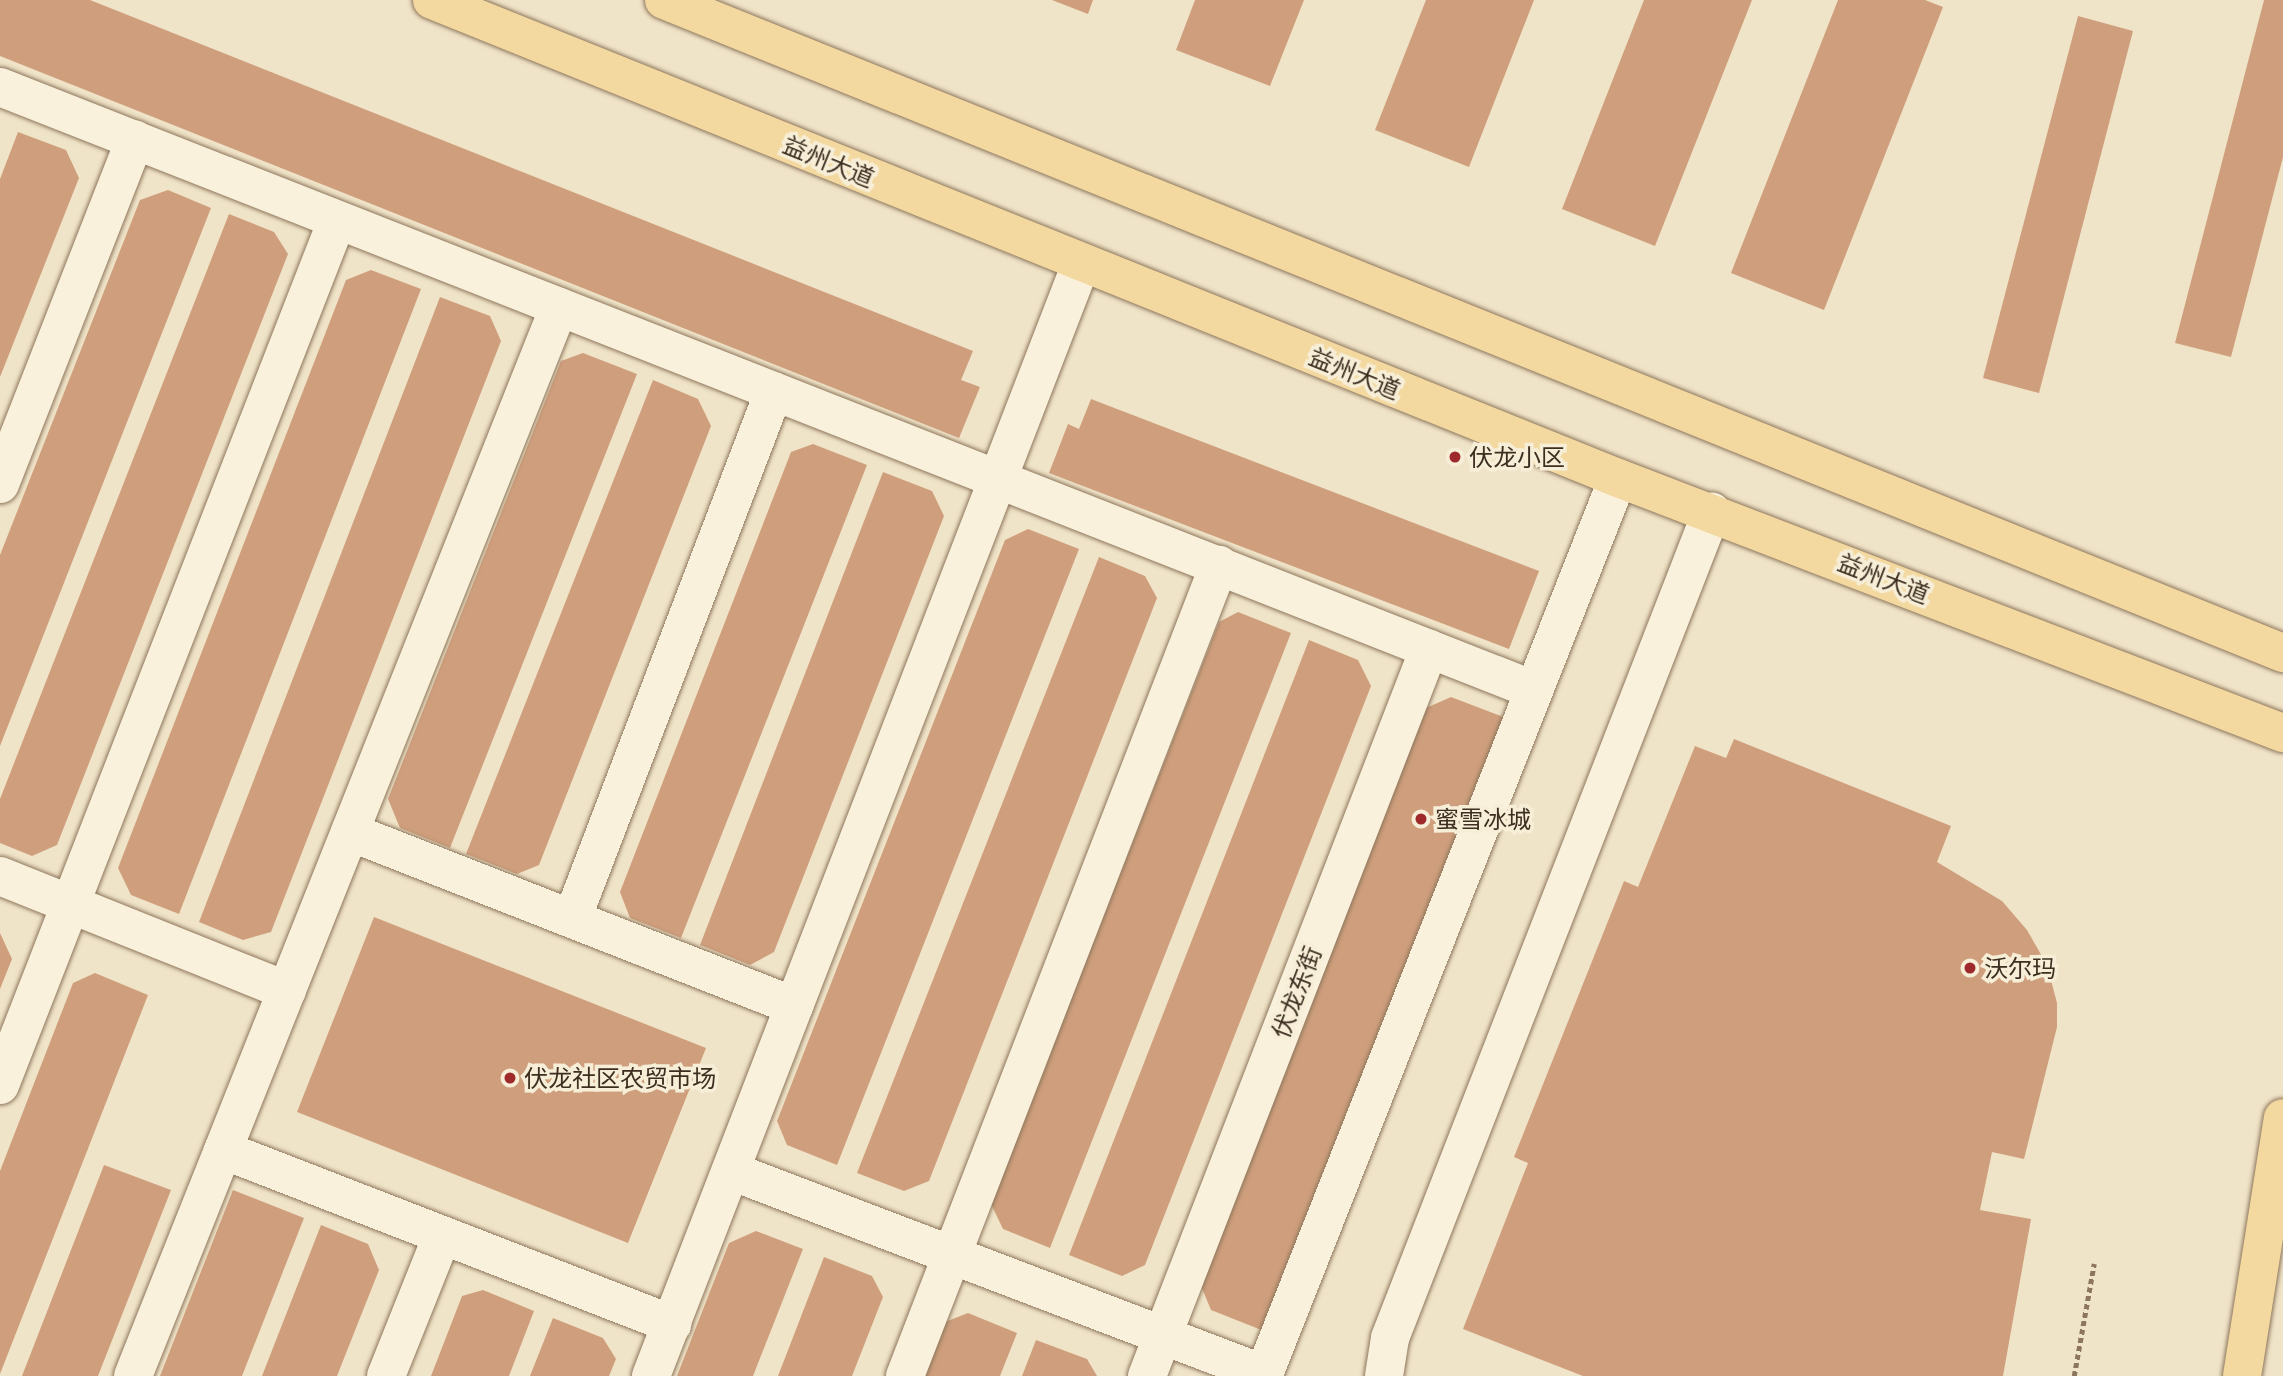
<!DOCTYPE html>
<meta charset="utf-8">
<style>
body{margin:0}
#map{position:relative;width:2283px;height:1376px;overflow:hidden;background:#f0e4c8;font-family:"Playfair Display","Noto Sans SC",serif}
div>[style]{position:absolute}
.building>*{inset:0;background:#cf9f7d}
.path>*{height:4.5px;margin-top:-2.25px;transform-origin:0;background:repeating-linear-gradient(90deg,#8d765c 0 5px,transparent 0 8.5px)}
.roads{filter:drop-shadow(0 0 2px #8d765c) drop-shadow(0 0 2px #8d765c)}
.minor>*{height:38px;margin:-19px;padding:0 19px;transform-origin:19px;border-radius:19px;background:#faf1dc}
.major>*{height:38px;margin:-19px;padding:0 19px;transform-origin:19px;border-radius:19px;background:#f3d9a0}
.dots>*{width:19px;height:19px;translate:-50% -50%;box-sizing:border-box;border:4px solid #f7eed8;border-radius:50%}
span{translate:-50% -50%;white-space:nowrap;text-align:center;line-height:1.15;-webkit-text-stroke:7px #f7eed8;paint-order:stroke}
.street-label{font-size:24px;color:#3d2e20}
.poi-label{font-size:24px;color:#3d2e20}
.left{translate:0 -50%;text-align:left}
</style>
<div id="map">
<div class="building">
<i style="clip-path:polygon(0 0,90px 0,973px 351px,961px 380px,980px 387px,959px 438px,0 56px)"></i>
<i style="clip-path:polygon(1052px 0,1093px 0,1088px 14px)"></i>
<i style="clip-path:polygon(1195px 0,1304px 0,1270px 86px,1176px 50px)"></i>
<i style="clip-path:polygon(1426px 0,1534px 0,1469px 167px,1375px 130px)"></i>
<i style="clip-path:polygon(1644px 0,1752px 0,1655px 246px,1562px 209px)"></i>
<i style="clip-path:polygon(1838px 0,1925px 0,1943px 7px,1824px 310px,1731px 273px)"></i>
<i style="clip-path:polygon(2264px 0,2283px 0,2283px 157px,2231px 357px,2175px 343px)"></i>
<i style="clip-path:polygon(2078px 16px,2133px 31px,2039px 393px,1983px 378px)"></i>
<i style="clip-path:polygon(18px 132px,66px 150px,79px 178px,0 377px,0 179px)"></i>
<i style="clip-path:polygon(168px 190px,211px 208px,0 746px,0 555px,140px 200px)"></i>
<i style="clip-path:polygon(229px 214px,274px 232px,288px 254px,57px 845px,32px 856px,0 843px,0 799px)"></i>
<i style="clip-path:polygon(371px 270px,421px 289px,179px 914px,131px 895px,118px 868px,346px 280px)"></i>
<i style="clip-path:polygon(440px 297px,490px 316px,501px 341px,271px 932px,243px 940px,199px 922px)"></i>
<i style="clip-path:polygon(583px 353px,637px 374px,450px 848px,400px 828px,388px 799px,561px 361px)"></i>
<i style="clip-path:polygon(653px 380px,698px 399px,711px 426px,539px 865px,517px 874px,466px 854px)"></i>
<i style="clip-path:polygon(1091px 399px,1539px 571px,1509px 649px,1049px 473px,1068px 424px,1079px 429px)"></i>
<i style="clip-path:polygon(813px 444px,867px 465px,681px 938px,630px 918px,620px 892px,791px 452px)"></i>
<i style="clip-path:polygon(883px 472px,932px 491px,944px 516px,774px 952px,750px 965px,700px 945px)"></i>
<i style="clip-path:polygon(1028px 529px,1079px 549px,837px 1165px,787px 1145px,777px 1121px,1005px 540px)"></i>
<i style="clip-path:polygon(1099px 557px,1145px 576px,1157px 598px,929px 1181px,904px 1191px,857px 1173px)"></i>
<i style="clip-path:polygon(1238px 612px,1291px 633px,1050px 1248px,1003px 1229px,991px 1204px,1219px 622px)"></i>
<i style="clip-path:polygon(1309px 640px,1358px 660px,1371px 686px,1145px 1265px,1122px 1276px,1069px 1255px)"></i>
<i style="clip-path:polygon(1451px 697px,1506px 718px,1264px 1331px,1211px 1310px,1201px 1286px,1426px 708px)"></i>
<i style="clip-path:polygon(1734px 739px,1951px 826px,1937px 862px,2002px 901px,2027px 930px,2047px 965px,2057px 1003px,2057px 1027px,2024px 1159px,1992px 1152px,1980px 1210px,2031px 1219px,2003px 1376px,1583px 1376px,1463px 1329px,1528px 1163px,1514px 1157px,1624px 881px,1638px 887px,1695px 746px,1726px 758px)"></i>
<i style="clip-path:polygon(374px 917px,706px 1048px,628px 1243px,297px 1112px)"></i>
<i style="clip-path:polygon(0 933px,12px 959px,0 989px)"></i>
<i style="clip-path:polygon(95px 973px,148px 995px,0 1374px,0 1171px,73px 983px)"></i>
<i style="clip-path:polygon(104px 1165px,171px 1190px,98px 1376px,22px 1376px)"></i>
<i style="clip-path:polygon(233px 1190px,304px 1218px,242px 1376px,160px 1376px)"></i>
<i style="clip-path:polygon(321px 1225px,368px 1244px,379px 1270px,337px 1376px,262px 1376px)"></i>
<i style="clip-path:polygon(756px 1231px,803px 1249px,753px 1376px,677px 1376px,729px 1243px)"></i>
<i style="clip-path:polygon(824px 1257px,872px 1276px,883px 1297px,852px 1376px,778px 1376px)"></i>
<i style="clip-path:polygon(483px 1290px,534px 1311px,509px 1376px,431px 1376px,462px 1296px)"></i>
<i style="clip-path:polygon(968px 1313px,1017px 1333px,1000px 1376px,924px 1376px,945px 1322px)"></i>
<i style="clip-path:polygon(553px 1318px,603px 1338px,616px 1359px,609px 1376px,530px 1376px)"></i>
<i style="clip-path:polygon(1036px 1340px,1087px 1359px,1097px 1376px,1022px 1376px)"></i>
</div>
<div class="path">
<i style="left:2074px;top:1376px;width:114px;rotate:-79.9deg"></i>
</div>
<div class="roads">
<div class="minor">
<i style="left:0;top:87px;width:1648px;rotate:21.46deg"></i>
<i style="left:0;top:484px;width:370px;rotate:-68.6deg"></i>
<i style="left:350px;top:832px;width:477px;rotate:21.4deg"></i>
<i style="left:0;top:876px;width:309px;rotate:21.8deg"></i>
<i style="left:572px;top:919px;width:565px;rotate:-69.06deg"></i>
<i style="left:0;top:1085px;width:928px;rotate:-68.71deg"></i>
<i style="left:223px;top:1150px;width:482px;rotate:21.2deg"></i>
<i style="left:731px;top:1171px;width:570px;rotate:20.85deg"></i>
<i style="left:1264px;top:1374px;width:963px;rotate:-68.44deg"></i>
<i style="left:133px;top:1376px;width:1151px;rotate:-68.27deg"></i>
<i style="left:386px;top:1376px;width:151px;rotate:-68.2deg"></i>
<i style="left:651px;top:1376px;width:1192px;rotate:-68.86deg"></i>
<i style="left:905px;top:1376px;width:870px;rotate:-68.83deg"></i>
<i style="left:1147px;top:1376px;width:780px;rotate:-68.8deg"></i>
<i style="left:1384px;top:1376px;width:38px;rotate:-81deg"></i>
<i style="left:1390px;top:1338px;width:887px;rotate:-68.73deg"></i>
</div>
<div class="major">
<i style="left:432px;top:0;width:1279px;rotate:21.95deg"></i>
<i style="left:1618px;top:478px;width:712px;rotate:20.98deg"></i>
<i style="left:664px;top:0;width:1746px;rotate:21.97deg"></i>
<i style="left:2242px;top:1376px;width:261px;rotate:-81deg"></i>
</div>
</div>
<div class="dots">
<i style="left:1455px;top:457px;background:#9e2a2b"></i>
<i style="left:1421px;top:819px;background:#9e2a2b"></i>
<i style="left:1970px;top:968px;background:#9e2a2b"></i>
<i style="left:510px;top:1078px;background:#9e2a2b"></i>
</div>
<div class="street-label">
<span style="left:829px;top:161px;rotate:22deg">益州大道</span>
<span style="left:1355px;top:373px;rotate:22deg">益州大道</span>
<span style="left:1884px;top:578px;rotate:21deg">益州大道</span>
<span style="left:1296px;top:992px;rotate:-69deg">伏龙东街</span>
</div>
<div class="poi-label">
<span class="left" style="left:1469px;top:457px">伏龙小区</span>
<span class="left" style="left:1435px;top:819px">蜜雪冰城</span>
<span class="left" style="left:1984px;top:968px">沃尔玛</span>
<span class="left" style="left:524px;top:1078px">伏龙社区农贸市场</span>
</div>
</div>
